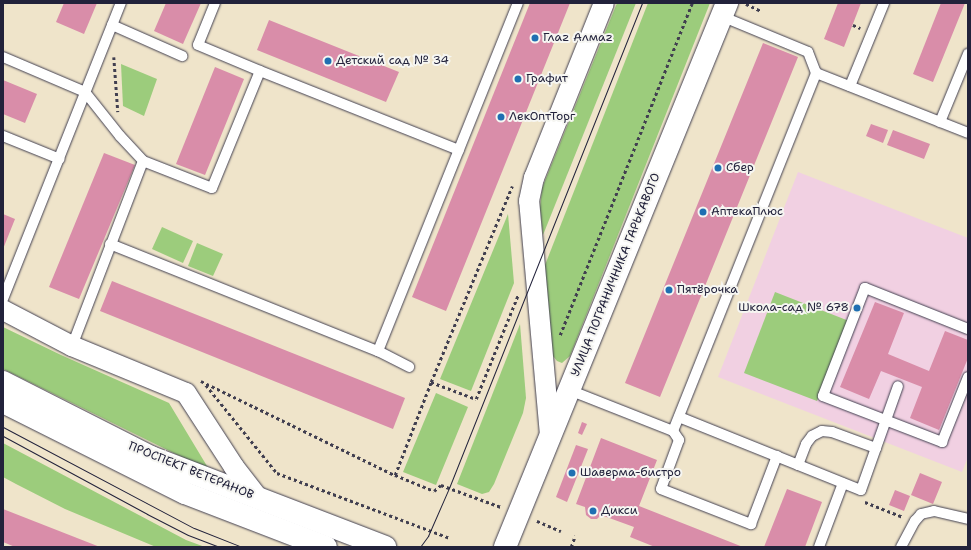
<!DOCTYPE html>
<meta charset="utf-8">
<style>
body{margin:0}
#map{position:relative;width:971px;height:550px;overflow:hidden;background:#efe4ca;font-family:"Shantell Sans",sans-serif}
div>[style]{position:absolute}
.built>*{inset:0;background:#f1d0e2}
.green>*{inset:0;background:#9ccc7c}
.building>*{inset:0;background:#d98da9}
.path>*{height:2.5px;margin-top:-1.25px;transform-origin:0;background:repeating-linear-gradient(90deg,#413f50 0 3px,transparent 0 6px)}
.roads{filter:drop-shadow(0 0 1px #413f50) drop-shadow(0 0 1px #413f50)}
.lane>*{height:10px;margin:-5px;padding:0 5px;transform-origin:5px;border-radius:5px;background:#fff}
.street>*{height:20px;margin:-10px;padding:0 10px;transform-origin:10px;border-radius:10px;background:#fff}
.secondary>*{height:22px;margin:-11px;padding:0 11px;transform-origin:11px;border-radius:11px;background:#fff}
.tram>*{height:1px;margin:-0.5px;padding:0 0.5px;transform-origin:0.5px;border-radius:0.5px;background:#22223b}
.dots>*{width:11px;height:11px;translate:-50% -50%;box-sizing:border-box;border:2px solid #f6f6f2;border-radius:50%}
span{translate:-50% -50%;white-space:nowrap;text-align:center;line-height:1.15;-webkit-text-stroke:4px #f6f6f2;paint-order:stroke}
.poi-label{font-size:12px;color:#22223b}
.left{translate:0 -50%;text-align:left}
.right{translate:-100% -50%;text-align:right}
.street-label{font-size:12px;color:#22223b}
.frame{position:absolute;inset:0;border:4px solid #22223b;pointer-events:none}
</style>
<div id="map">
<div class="built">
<i style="clip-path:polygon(798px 172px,968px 238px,968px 457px,962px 472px,718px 377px)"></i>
</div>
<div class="green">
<i style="clip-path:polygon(617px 3px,636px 3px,543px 235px,540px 208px,542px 188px)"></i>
<i style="clip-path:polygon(648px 3px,710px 3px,570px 356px,562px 363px,557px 361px,553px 356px,545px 265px)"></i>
<i style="clip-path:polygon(121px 64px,157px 79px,144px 116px,123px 106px)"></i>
<i style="clip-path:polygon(508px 214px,514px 283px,471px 391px,440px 379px)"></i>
<i style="clip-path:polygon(162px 227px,193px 241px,183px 263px,152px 249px)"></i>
<i style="clip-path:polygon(197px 243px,223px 254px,213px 276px,188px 266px)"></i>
<i style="clip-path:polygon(775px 292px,849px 321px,817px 401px,744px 373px)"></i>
<i style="clip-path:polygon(520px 324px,526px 398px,523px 413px,494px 484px,489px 492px,482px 494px,457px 484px)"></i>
<i style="clip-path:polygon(3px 327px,61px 355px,169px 403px,210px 471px,3px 369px)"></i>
<i style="clip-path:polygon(436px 393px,468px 407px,436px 485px,403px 472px)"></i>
<i style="clip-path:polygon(3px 443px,186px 540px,205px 547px,156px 547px,65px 509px,16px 484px,3px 477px)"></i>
</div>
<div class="building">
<i style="clip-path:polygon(64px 3px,97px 3px,84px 34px,56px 22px)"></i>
<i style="clip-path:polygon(166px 3px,201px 3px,183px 44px,154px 31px)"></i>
<i style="clip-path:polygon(530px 3px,570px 3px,446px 311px,412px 297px)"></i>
<i style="clip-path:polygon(838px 3px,861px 3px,844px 47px,824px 39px)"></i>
<i style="clip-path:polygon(941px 3px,965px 3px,933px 82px,913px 74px)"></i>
<i style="clip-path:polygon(269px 20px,399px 72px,386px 102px,257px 50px)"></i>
<i style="clip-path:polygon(763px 43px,798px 57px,660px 397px,625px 383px)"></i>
<i style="clip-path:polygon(215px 67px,244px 79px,205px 175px,176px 164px)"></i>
<i style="clip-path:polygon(3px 80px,37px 94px,25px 123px,3px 114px)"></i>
<i style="clip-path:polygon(871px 124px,888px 130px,883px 143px,866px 136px)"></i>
<i style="clip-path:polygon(893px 130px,930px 144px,924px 159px,887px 145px)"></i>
<i style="clip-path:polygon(104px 153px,135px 165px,79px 299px,49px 287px)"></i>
<i style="clip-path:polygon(3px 214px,15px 219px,3px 249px)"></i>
<i style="clip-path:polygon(112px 281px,405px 398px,393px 429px,100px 311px)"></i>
<i style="clip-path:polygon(875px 302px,904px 313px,888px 354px,929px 371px,945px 331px,968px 340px,968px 358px,939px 430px,910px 418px,922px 387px,881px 371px,869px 399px,840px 387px)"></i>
<i style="clip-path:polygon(582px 422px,587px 424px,582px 435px,578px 433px)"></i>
<i style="clip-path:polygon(601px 438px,657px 460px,639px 506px,743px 547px,655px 547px,630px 537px,634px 527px,601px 515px,597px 519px,591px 519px,586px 515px,585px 507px,576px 504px)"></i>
<i style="clip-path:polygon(576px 445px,588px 449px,567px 502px,556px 497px)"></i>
<i style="clip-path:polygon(920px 473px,942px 482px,933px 504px,911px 495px)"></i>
<i style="clip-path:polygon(787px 489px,822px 502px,805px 547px,764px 547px)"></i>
<i style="clip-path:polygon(895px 490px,910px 496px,904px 511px,889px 505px)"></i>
<i style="clip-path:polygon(3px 509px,100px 547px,15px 547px,3px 542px)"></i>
</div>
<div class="path">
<i style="left:746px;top:4px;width:17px;rotate:25deg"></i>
<i style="left:853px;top:25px;width:8px;rotate:23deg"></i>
<i style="left:114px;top:57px;width:55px;rotate:85.8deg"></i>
<i style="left:560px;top:335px;width:357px;rotate:-68.3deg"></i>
<i style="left:201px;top:381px;width:216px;rotate:25.9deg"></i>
<i style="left:395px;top:475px;width:42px;rotate:22.3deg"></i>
<i style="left:434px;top:491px;width:9px;rotate:-41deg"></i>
<i style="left:441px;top:485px;width:64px;rotate:20.1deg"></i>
<i style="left:431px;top:382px;width:48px;rotate:20.7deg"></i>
<i style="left:476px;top:399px;width:112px;rotate:-68deg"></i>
<i style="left:206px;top:385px;width:113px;rotate:51.1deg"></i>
<i style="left:277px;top:473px;width:185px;rotate:20.6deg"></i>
<i style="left:395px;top:475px;width:100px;rotate:-68.8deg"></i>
<i style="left:431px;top:382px;width:212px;rotate:-67.5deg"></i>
<i style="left:865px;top:502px;width:41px;rotate:21.5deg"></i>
<i style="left:537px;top:521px;width:26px;rotate:23deg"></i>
<i style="left:571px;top:547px;width:12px;rotate:-70deg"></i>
</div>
<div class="roads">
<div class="lane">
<i style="left:215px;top:3px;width:45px;rotate:112deg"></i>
<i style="left:198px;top:45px;width:67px;rotate:22.8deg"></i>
<i style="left:721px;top:16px;width:94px;rotate:22.5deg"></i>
<i style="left:808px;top:52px;width:22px;rotate:69deg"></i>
<i style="left:112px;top:25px;width:77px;rotate:23.9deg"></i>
<i style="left:3px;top:57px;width:89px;rotate:23.1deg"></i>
<i style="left:85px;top:92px;width:56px;rotate:51.5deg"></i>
<i style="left:120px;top:136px;width:34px;rotate:47deg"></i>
<i style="left:143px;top:161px;width:74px;rotate:21.4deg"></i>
<i style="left:212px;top:188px;width:126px;rotate:-67.7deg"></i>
<i style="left:260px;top:71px;width:214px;rotate:21.7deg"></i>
<i style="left:850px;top:86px;width:90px;rotate:-67.7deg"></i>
<i style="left:940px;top:122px;width:74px;rotate:-67.6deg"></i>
<i style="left:3px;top:136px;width:61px;rotate:22deg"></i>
<i style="left:110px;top:244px;width:289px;rotate:21.8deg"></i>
<i style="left:378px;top:351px;width:35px;rotate:27deg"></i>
<i style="left:3px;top:299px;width:319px;rotate:-68.3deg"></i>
<i style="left:968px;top:329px;width:111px;rotate:-158.3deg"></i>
<i style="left:865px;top:288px;width:116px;rotate:111.3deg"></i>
<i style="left:823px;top:396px;width:128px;rotate:21.1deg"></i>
<i style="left:942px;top:442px;width:70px;rotate:-68.2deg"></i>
<i style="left:72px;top:346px;width:198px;rotate:-69deg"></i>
<i style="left:378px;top:351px;width:375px;rotate:-68.1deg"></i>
<i style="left:569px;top:390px;width:112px;rotate:21.5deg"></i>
<i style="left:673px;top:431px;width:386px;rotate:-68.2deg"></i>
<i style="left:816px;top:73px;width:163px;rotate:21.5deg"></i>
<i style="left:679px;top:417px;width:196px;rotate:21.9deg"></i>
<i style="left:861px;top:490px;width:110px;rotate:-70.4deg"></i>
<i style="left:673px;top:431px;width:11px;rotate:56deg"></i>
<i style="left:679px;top:440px;width:52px;rotate:110.2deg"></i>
<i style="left:661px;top:489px;width:97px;rotate:21.3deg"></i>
<i style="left:751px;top:524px;width:73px;rotate:-69.1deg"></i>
<i style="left:798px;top:465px;width:22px;rotate:-69deg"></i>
<i style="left:806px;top:444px;width:10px;rotate:-53deg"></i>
<i style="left:812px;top:436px;width:11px;rotate:-27deg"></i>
<i style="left:822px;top:431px;width:10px;rotate:6deg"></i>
<i style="left:832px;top:432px;width:47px;rotate:20deg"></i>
<i style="left:819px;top:547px;width:68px;rotate:-69.4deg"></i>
<i style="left:901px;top:547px;width:30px;rotate:-62deg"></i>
<i style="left:915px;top:521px;width:9px;rotate:-49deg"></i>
<i style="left:921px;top:514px;width:13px;rotate:-13deg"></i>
<i style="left:934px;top:511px;width:35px;rotate:13deg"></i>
</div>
<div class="street">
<i style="left:3px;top:310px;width:78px;rotate:27.6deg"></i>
<i style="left:72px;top:346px;width:123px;rotate:22.4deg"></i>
<i style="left:186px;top:393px;width:88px;rotate:57deg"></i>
<i style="left:234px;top:467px;width:41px;rotate:52deg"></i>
<i style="left:550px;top:435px;width:235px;rotate:-95.1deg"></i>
<i style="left:529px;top:201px;width:24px;rotate:-78deg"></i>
<i style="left:534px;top:178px;width:188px;rotate:-68.2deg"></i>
</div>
<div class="secondary">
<i style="left:3px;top:382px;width:166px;rotate:26.9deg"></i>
<i style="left:151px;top:457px;width:251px;rotate:21deg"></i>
<i style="left:3px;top:402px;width:203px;rotate:26.6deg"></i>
<i style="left:185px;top:493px;width:151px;rotate:21deg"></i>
<i style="left:505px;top:547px;width:588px;rotate:-67.8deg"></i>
</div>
</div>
<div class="tram">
<i style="left:3px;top:427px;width:216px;rotate:27.9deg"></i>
<i style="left:194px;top:528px;width:52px;rotate:21.6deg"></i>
<i style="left:3px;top:436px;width:164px;rotate:28.4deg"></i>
<i style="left:147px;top:514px;width:46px;rotate:27.1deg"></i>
<i style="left:188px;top:535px;width:33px;rotate:21deg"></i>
<i style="left:420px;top:547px;width:14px;rotate:-54deg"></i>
<i style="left:428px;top:536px;width:52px;rotate:-66.4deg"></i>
<i style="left:449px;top:488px;width:522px;rotate:-68.3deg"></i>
</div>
<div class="dots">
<i style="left:535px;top:38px;background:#1f6fb2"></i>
<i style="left:328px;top:61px;background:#1f6fb2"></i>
<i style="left:518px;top:79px;background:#1f6fb2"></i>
<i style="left:501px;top:117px;background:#1f6fb2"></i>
<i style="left:718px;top:168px;background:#1f6fb2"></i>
<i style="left:703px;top:212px;background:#1f6fb2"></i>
<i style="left:669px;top:290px;background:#1f6fb2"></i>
<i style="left:857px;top:308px;background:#1f6fb2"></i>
<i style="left:572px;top:473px;background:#1f6fb2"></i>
<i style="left:593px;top:511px;background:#1f6fb2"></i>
</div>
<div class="poi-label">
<span class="left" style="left:543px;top:38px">Глаz Алмаz</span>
<span class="left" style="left:336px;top:61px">Детский сад № 34</span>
<span class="left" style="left:526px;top:79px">Графит</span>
<span class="left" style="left:509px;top:117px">ЛекОптТорг</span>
<span class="left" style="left:726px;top:168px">Сбер</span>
<span class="left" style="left:711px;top:212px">АптекаПлюс</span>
<span class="left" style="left:677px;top:290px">Пятёрочка</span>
<span class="right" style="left:849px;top:308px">Школа-сад № 678</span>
<span class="left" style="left:580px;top:473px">Шаверма-бистро</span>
<span class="left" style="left:601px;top:511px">Дикси</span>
</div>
<div class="street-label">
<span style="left:616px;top:275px;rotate:-68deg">УЛИЦА ПОГРАНИЧНИКА ГАРЬКАВОГО</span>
<span style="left:191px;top:471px;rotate:22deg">ПРОСПЕКТ ВЕТЕРАНОВ</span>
</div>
<div class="frame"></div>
</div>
